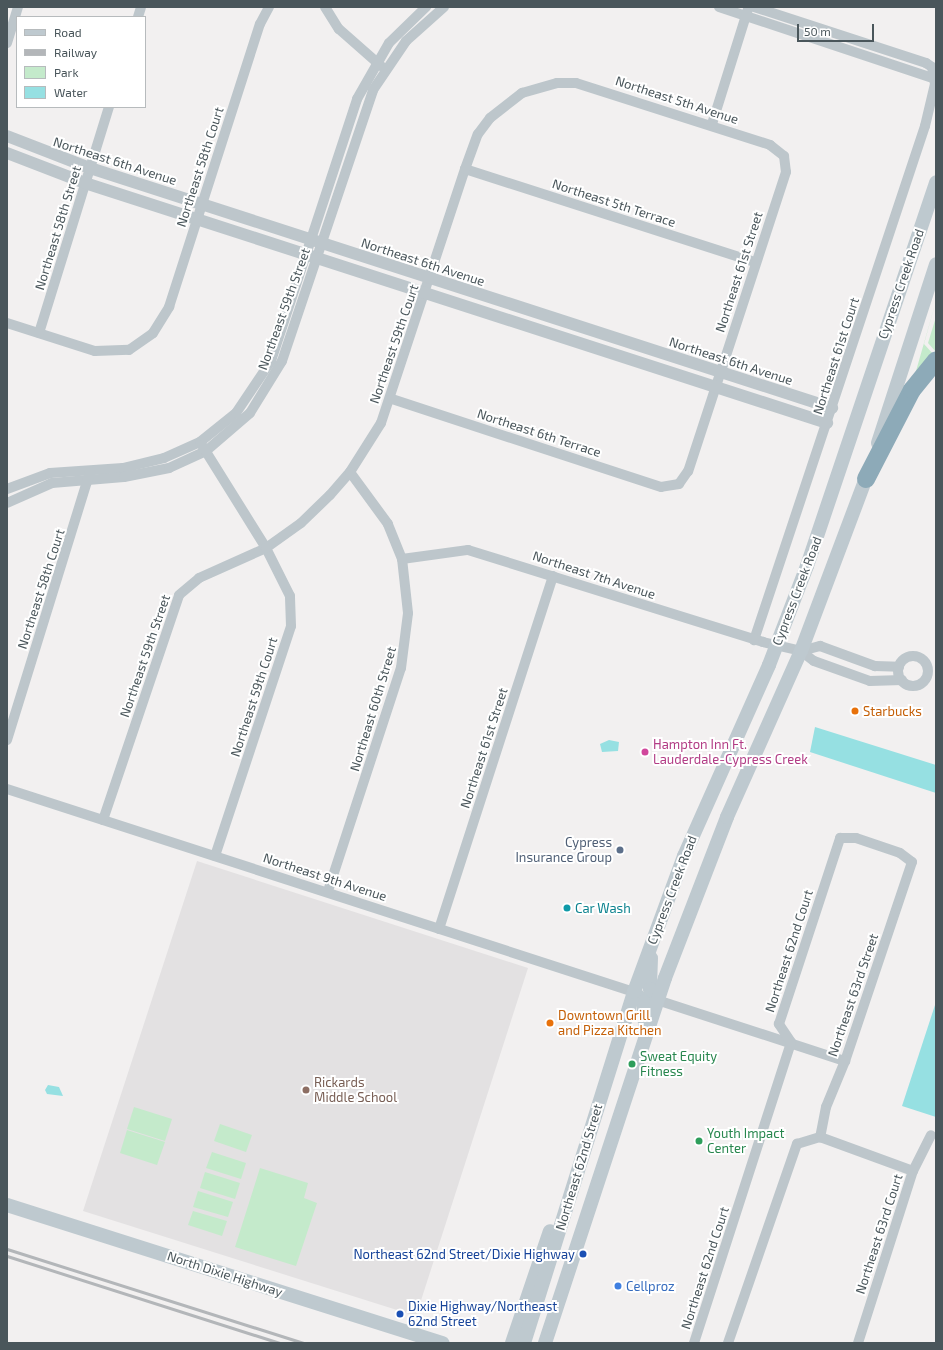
<!DOCTYPE html>
<style>
body{margin:0}
#map{position:relative;width:943px;height:1350px;overflow:hidden;background:#f2f0f0;font-family:"Exo 2",sans-serif}
div>[style]{position:absolute}
.education>*{inset:0;background:#e3e1e2}
.green>*{inset:0;background:#c4eacb}
.water>*{inset:0;background:#96e0e2}
.minor>*{height:10px;margin:-5px;padding:0 5px;transform-origin:5px;border-radius:5px;background:#bdc6cb}
.minor>.ring{margin:-5px;padding:0;box-sizing:content-box;background:none;border:10px solid #bdc6cb;border-radius:50%}
.tertiary>*{height:12px;margin:-6px;padding:0 6px;transform-origin:6px;border-radius:6px;background:#bdc6cb}
.secondary>*{height:14px;margin:-7px;padding:0 7px;transform-origin:7px;border-radius:7px;background:#bec9cf}
.motorway>*{height:18px;margin:-9px;padding:0 9px;transform-origin:9px;border-radius:9px;background:#8daab8}
.rail>*{height:3px;margin:-1.5px;padding:0 1.5px;transform-origin:1.5px;border-radius:1.5px;background:#b3b6b9}
.dots>*{width:11px;height:11px;translate:-50% -50%;box-sizing:border-box;border:2px solid #fff;border-radius:50%}
span{translate:-50% -50%;white-space:nowrap;text-align:center;line-height:1.15;-webkit-text-stroke:4px #fff;paint-order:stroke}
.street-label{font-size:13px;color:#4a565b}
.food-label{font-size:13px;color:#c56008}
.left{translate:0 -50%;text-align:left}
.hotel-label{font-size:13px;color:#b23c85}
.service-label{font-size:13px;color:#4e5e75}
.right{translate:-100% -50%;text-align:right}
.culture-label{font-size:13px;color:#0d838f}
.leisure-label{font-size:13px;color:#27864d}
.education-label{font-size:13px;color:#785e54}
.transit-label{font-size:13px;color:#164399}
.shop-label{font-size:13px;color:#366cbe}
.frame{position:absolute;inset:0;border:8px solid #4a565b;pointer-events:none}
.legend{position:absolute;left:16px;top:16px;width:130px;height:92px;box-sizing:border-box;background:#fff;border:1px solid #b7bbbd;margin:0;padding:5px 7px;list-style:none;font-size:12px;color:#4a565b}
.legend li{display:flex;align-items:center;gap:8px;height:20px}
.legend b{width:20px;border:1px solid #b7bbbd}
.scale{position:absolute;left:797px;top:24px;width:77px;height:18px;box-sizing:border-box;border:2px solid #4a565b;border-top:0;padding-left:5px;font-size:12px;line-height:14px;white-space:nowrap;color:#4a565b;-webkit-text-stroke:3px #fff;paint-order:stroke}
</style>
<div id="map">
<div class="education">
<i style="clip-path:polygon(197px 861px,528px 968px,416px 1316px,83px 1211px)"></i>
</div>
<div class="green">
<i style="clip-path:polygon(936px 301px,924px 344px,934px 355px,919px 372px,916px 371px)"></i>
<i style="clip-path:polygon(936px 317px,936px 352px,928px 343px)"></i>
<i style="clip-path:polygon(134px 1107px,172px 1119px,165px 1141px,127px 1129px)"></i>
<i style="clip-path:polygon(220px 1124px,252px 1135px,246px 1152px,214px 1141px)"></i>
<i style="clip-path:polygon(127px 1130px,165px 1142px,157px 1165px,120px 1153px)"></i>
<i style="clip-path:polygon(212px 1152px,246px 1163px,241px 1179px,206px 1168px)"></i>
<i style="clip-path:polygon(260px 1168px,308px 1183px,304px 1198px,317px 1203px,296px 1266px,235px 1247px)"></i>
<i style="clip-path:polygon(205px 1172px,240px 1183px,235px 1199px,200px 1188px)"></i>
<i style="clip-path:polygon(198px 1191px,233px 1202px,228px 1217px,193px 1207px)"></i>
<i style="clip-path:polygon(193px 1211px,227px 1221px,222px 1236px,188px 1225px)"></i>
</div>
<div class="water">
<i style="clip-path:polygon(815px 727px,936px 765px,936px 793px,810px 752px)"></i>
<i style="clip-path:polygon(609px 740px,619px 742px,618px 751px,602px 752px,600px 744px)"></i>
<i style="clip-path:polygon(936px 1002px,936px 1117px,902px 1106px)"></i>
<i style="clip-path:polygon(48px 1085px,59px 1087px,63px 1096px,47px 1094px,45px 1090px)"></i>
</div>
<div class="minor">
<i style="left:325px;top:7px;width:26px;rotate:58deg"></i>
<i style="left:339px;top:29px;width:56px;rotate:41.4deg"></i>
<i style="left:719px;top:7px;width:225px;rotate:18.4deg"></i>
<i style="left:754px;top:7px;width:181px;rotate:18deg"></i>
<i style="left:926px;top:63px;width:7px;rotate:34deg"></i>
<i style="left:932px;top:67px;width:17px;rotate:80deg"></i>
<i style="left:935px;top:84px;width:43px;rotate:103.4deg"></i>
<i style="left:925px;top:126px;width:542px;rotate:108.4deg"></i>
<i style="left:138px;top:17px;width:10px;rotate:-73deg"></i>
<i style="left:7px;top:43px;width:38px;rotate:-73deg"></i>
<i style="left:712px;top:124px;width:121px;rotate:-72.6deg"></i>
<i style="left:465px;top:169px;width:305px;rotate:17.8deg"></i>
<i style="left:7px;top:323px;width:92px;rotate:17.7deg"></i>
<i style="left:95px;top:351px;width:34px;rotate:-2deg"></i>
<i style="left:129px;top:350px;width:29px;rotate:-35deg"></i>
<i style="left:153px;top:333px;width:31px;rotate:-58deg"></i>
<i style="left:169px;top:307px;width:297px;rotate:-72.2deg"></i>
<i style="left:260px;top:24px;width:19px;rotate:-62deg"></i>
<i style="left:39px;top:333px;width:237px;rotate:-72.8deg"></i>
<i style="left:7px;top:489px;width:46px;rotate:-20.4deg"></i>
<i style="left:50px;top:473px;width:73px;rotate:-3.9deg"></i>
<i style="left:123px;top:468px;width:42px;rotate:-13.7deg"></i>
<i style="left:164px;top:458px;width:39px;rotate:-24deg"></i>
<i style="left:200px;top:442px;width:46px;rotate:-38.9deg"></i>
<i style="left:236px;top:413px;width:63px;rotate:-56.1deg"></i>
<i style="left:271px;top:361px;width:276px;rotate:-71.8deg"></i>
<i style="left:357px;top:99px;width:64px;rotate:-60.3deg"></i>
<i style="left:389px;top:43px;width:52px;rotate:-44.2deg"></i>
<i style="left:7px;top:503px;width:49px;rotate:-24deg"></i>
<i style="left:52px;top:483px;width:72px;rotate:-4.8deg"></i>
<i style="left:124px;top:477px;width:46px;rotate:-11.3deg"></i>
<i style="left:169px;top:468px;width:41px;rotate:-24.7deg"></i>
<i style="left:206px;top:451px;width:58px;rotate:-40.8deg"></i>
<i style="left:250px;top:413px;width:61px;rotate:-58.4deg"></i>
<i style="left:282px;top:361px;width:286px;rotate:-71.4deg"></i>
<i style="left:373px;top:90px;width:59px;rotate:-56deg"></i>
<i style="left:406px;top:41px;width:51px;rotate:-41.8deg"></i>
<i style="left:402px;top:559px;width:67px;rotate:-7.8deg"></i>
<i style="left:468px;top:550px;width:309px;rotate:17.3deg"></i>
<i style="left:763px;top:642px;width:39px;rotate:13deg"></i>
<i style="left:801px;top:651px;width:20px;rotate:-15deg"></i>
<i style="left:820px;top:646px;width:59px;rotate:20deg"></i>
<i style="left:875px;top:666px;width:24px;rotate:2deg"></i>
<i style="left:801px;top:651px;width:16px;rotate:38deg"></i>
<i style="left:814px;top:661px;width:59px;rotate:19.7deg"></i>
<i style="left:870px;top:681px;width:32px;rotate:-2deg"></i>
<i class="ring" style="left:898px;top:656px;width:20px;height:20px"></i>
<i style="left:7px;top:740px;width:281px;rotate:-72.8deg"></i>
<i style="left:7px;top:789px;width:659px;rotate:17.94deg"></i>
<i style="left:103px;top:820px;width:237px;rotate:-71.3deg"></i>
<i style="left:179px;top:595px;width:26px;rotate:-40deg"></i>
<i style="left:199px;top:578px;width:73px;rotate:-24.1deg"></i>
<i style="left:266px;top:548px;width:121px;rotate:-121.9deg"></i>
<i style="left:215px;top:856px;width:242px;rotate:-71.7deg"></i>
<i style="left:291px;top:626px;width:30px;rotate:-92deg"></i>
<i style="left:290px;top:596px;width:54px;rotate:-116.6deg"></i>
<i style="left:266px;top:548px;width:43px;rotate:-35.5deg"></i>
<i style="left:301px;top:523px;width:40px;rotate:-44deg"></i>
<i style="left:330px;top:495px;width:30px;rotate:-49deg"></i>
<i style="left:350px;top:472px;width:58px;rotate:-57.7deg"></i>
<i style="left:381px;top:423px;width:268px;rotate:-71.7deg"></i>
<i style="left:465px;top:169px;width:37px;rotate:-70deg"></i>
<i style="left:478px;top:134px;width:20px;rotate:-53deg"></i>
<i style="left:490px;top:118px;width:41px;rotate:-38deg"></i>
<i style="left:522px;top:93px;width:36px;rotate:-16deg"></i>
<i style="left:557px;top:83px;width:19px"></i>
<i style="left:576px;top:83px;width:204px;rotate:17.7deg"></i>
<i style="left:770px;top:145px;width:18px;rotate:38deg"></i>
<i style="left:784px;top:156px;width:16px;rotate:83deg"></i>
<i style="left:786px;top:172px;width:315px;rotate:108.1deg"></i>
<i style="left:688px;top:471px;width:16px;rotate:125deg"></i>
<i style="left:679px;top:484px;width:18px;rotate:171deg"></i>
<i style="left:661px;top:487px;width:283px;rotate:-161.9deg"></i>
<i style="left:328px;top:891px;width:235px;rotate:-71.9deg"></i>
<i style="left:401px;top:668px;width:55px;rotate:-82.7deg"></i>
<i style="left:408px;top:613px;width:54px;rotate:-96.3deg"></i>
<i style="left:402px;top:559px;width:38px;rotate:-112deg"></i>
<i style="left:388px;top:524px;width:64px;rotate:-126.2deg"></i>
<i style="left:439px;top:929px;width:371px;rotate:-72.1deg"></i>
<i style="left:657px;top:1000px;width:198px;rotate:18deg"></i>
<i style="left:694px;top:1343px;width:316px;rotate:-72.1deg"></i>
<i style="left:791px;top:1042px;width:22px;rotate:-124deg"></i>
<i style="left:779px;top:1024px;width:196px;rotate:-71.8deg"></i>
<i style="left:840px;top:838px;width:16px"></i>
<i style="left:856px;top:838px;width:46px;rotate:18.8deg"></i>
<i style="left:900px;top:853px;width:15px;rotate:37deg"></i>
<i style="left:912px;top:862px;width:210px;rotate:108.6deg"></i>
<i style="left:845px;top:1061px;width:50px;rotate:112.4deg"></i>
<i style="left:826px;top:1107px;width:31px;rotate:101deg"></i>
<i style="left:728px;top:1343px;width:211px;rotate:-70.9deg"></i>
<i style="left:797px;top:1144px;width:24px;rotate:-17deg"></i>
<i style="left:820px;top:1137px;width:99px;rotate:20.1deg"></i>
<i style="left:858px;top:1343px;width:181px;rotate:-72.3deg"></i>
<i style="left:913px;top:1171px;width:40px;rotate:-63.4deg"></i>
</div>
<div class="tertiary">
<i style="left:7px;top:136px;width:89px;rotate:21.1deg"></i>
<i style="left:90px;top:168px;width:780px;rotate:17.92deg"></i>
<i style="left:7px;top:153px;width:84px;rotate:21deg"></i>
<i style="left:85px;top:183px;width:780px;rotate:17.92deg"></i>
</div>
<div class="secondary">
<i style="left:878px;top:443px;width:188px;rotate:-72deg"></i>
<i style="left:651px;top:958px;width:31px;rotate:92deg"></i>
<i style="left:650px;top:989px;width:13px;rotate:58deg"></i>
<i style="left:634px;top:992px;width:13px;rotate:45deg"></i>
<i style="left:643px;top:1001px;width:25px;rotate:85deg"></i>
<i style="left:7px;top:1205px;width:457px;rotate:17.6deg"></i>
<i style="left:512px;top:1343px;width:118px;rotate:-71.3deg"></i>
<i style="left:524px;top:1343px;width:368px;rotate:-72.6deg"></i>
<i style="left:634px;top:992px;width:145px;rotate:-69.8deg"></i>
<i style="left:684px;top:856px;width:209px;rotate:-66deg"></i>
<i style="left:769px;top:665px;width:106px;rotate:-69deg"></i>
<i style="left:807px;top:566px;width:405px;rotate:-71.4deg"></i>
<i style="left:545px;top:1343px;width:384px;rotate:-71.8deg"></i>
<i style="left:665px;top:978px;width:173px;rotate:-68.9deg"></i>
<i style="left:727px;top:817px;width:182px;rotate:-66deg"></i>
<i style="left:801px;top:651px;width:193px;rotate:-69.4deg"></i>
</div>
<div class="motorway">
<i style="left:866px;top:479px;width:100px;rotate:-62.7deg"></i>
<i style="left:912px;top:390px;width:38px;rotate:-51deg"></i>
</div>
<div class="rail">
<i style="left:7px;top:1249px;width:311px;rotate:17.6deg"></i>
<i style="left:7px;top:1256px;width:287px;rotate:17.7deg"></i>
</div>
<div class="dots">
<i style="left:855px;top:711px;background:#e8710a"></i>
<i style="left:645px;top:752px;background:#d1479c"></i>
<i style="left:620px;top:850px;background:#5c6f8a"></i>
<i style="left:567px;top:908px;background:#0f9aa8"></i>
<i style="left:550px;top:1023px;background:#e8710a"></i>
<i style="left:632px;top:1064px;background:#2e9e5b"></i>
<i style="left:306px;top:1090px;background:#8d6e63"></i>
<i style="left:699px;top:1141px;background:#2e9e5b"></i>
<i style="left:583px;top:1254px;background:#1a4fb4"></i>
<i style="left:618px;top:1286px;background:#3f7fe0"></i>
<i style="left:400px;top:1314px;background:#1a4fb4"></i>
</div>
<div class="street-label">
<span style="left:677px;top:100px;rotate:18deg">Northeast 5th Avenue</span>
<span style="left:115px;top:161px;rotate:18deg">Northeast 6th Avenue</span>
<span style="left:200px;top:167px;rotate:-72deg">Northeast 58th Court</span>
<span style="left:614px;top:203px;rotate:18deg">Northeast 5th Terrace</span>
<span style="left:58px;top:228px;rotate:-73deg">Northeast 58th Street</span>
<span style="left:423px;top:262px;rotate:18deg">Northeast 6th Avenue</span>
<span style="left:739px;top:272px;rotate:-72deg">Northeast 61st Street</span>
<span style="left:901px;top:284px;rotate:-71deg">Cypress Creek Road</span>
<span style="left:284px;top:309px;rotate:-70deg">Northeast 59th Street</span>
<span style="left:394px;top:344px;rotate:-71deg">Northeast 59th Court</span>
<span style="left:836px;top:356px;rotate:-72deg">Northeast 61st Court</span>
<span style="left:731px;top:361px;rotate:18deg">Northeast 6th Avenue</span>
<span style="left:539px;top:433px;rotate:18deg">Northeast 6th Terrace</span>
<span style="left:594px;top:575px;rotate:18deg">Northeast 7th Avenue</span>
<span style="left:41px;top:589px;rotate:-72deg">Northeast 58th Court</span>
<span style="left:797px;top:591px;rotate:-69deg">Cypress Creek Road</span>
<span style="left:145px;top:656px;rotate:-71deg">Northeast 59th Street</span>
<span style="left:254px;top:697px;rotate:-72deg">Northeast 59th Court</span>
<span style="left:373px;top:709px;rotate:-73deg">Northeast 60th Street</span>
<span style="left:484px;top:748px;rotate:-72deg">Northeast 61st Street</span>
<span style="left:325px;top:877px;rotate:18deg">Northeast 9th Avenue</span>
<span style="left:672px;top:890px;rotate:-69deg">Cypress Creek Road</span>
<span style="left:789px;top:951px;rotate:-72deg">Northeast 62nd Court</span>
<span style="left:853px;top:995px;rotate:-71deg">Northeast 63rd Street</span>
<span style="left:579px;top:1167px;rotate:-73deg">Northeast 62nd Street</span>
<span style="left:879px;top:1234px;rotate:-72deg">Northeast 63rd Court</span>
<span style="left:705px;top:1268px;rotate:-72deg">Northeast 62nd Court</span>
<span style="left:225px;top:1274px;rotate:18deg">North Dixie Highway</span>
</div>
<div class="food-label">
<span class="left" style="left:863px;top:711px">Starbucks</span>
<span class="left" style="left:558px;top:1023px">Downtown Grill<br>and Pizza Kitchen</span>
</div>
<div class="hotel-label">
<span class="left" style="left:653px;top:752px">Hampton Inn Ft.<br>Lauderdale-Cypress Creek</span>
</div>
<div class="service-label">
<span class="right" style="left:612px;top:850px">Cypress<br>Insurance Group</span>
</div>
<div class="culture-label">
<span class="left" style="left:575px;top:908px">Car Wash</span>
</div>
<div class="leisure-label">
<span class="left" style="left:640px;top:1064px">Sweat Equity<br>Fitness</span>
<span class="left" style="left:707px;top:1141px">Youth Impact<br>Center</span>
</div>
<div class="education-label">
<span class="left" style="left:314px;top:1090px">Rickards<br>Middle School</span>
</div>
<div class="transit-label">
<span class="right" style="left:575px;top:1254px">Northeast 62nd Street/Dixie Highway</span>
<span class="left" style="left:408px;top:1314px">Dixie Highway/Northeast<br>62nd Street</span>
</div>
<div class="shop-label">
<span class="left" style="left:626px;top:1286px">Cellproz</span>
</div>
<div class="frame"></div>
<ul class="legend">
<li><b style="height:5px;background:#bec9cf"></b>Road</li>
<li><b style="height:5px;background:#b3b6b9"></b>Railway</li>
<li><b style="height:11px;background:#c4eacb"></b>Park</li>
<li><b style="height:11px;background:#96e0e2"></b>Water</li>
</ul>
<div class="scale">50 m</div>
</div>
